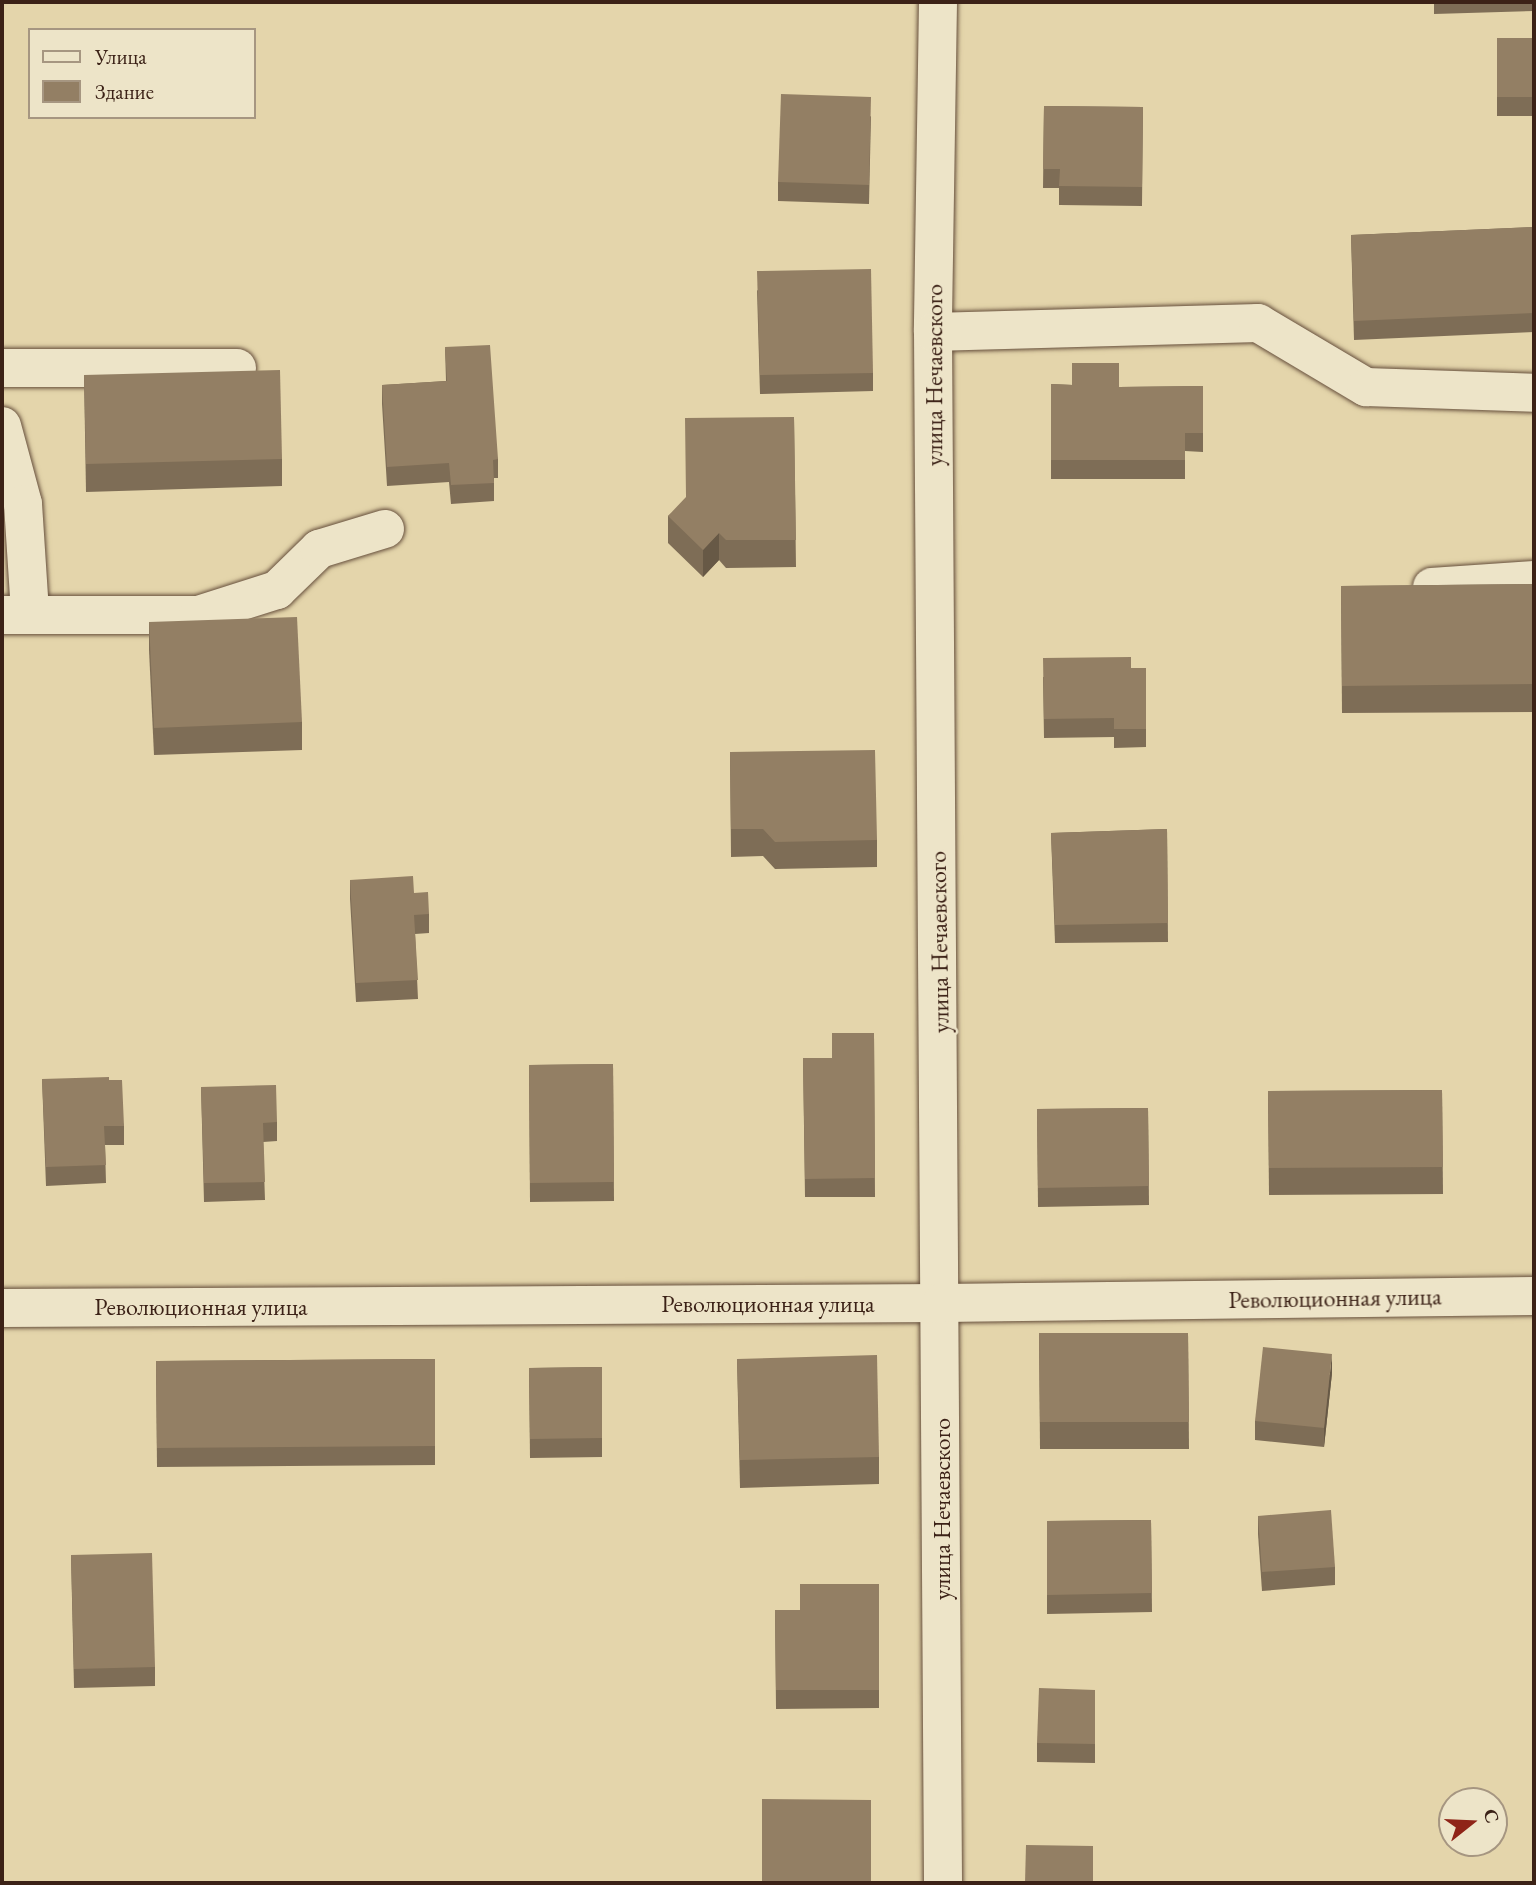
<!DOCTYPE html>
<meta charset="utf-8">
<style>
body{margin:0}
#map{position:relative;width:1536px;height:1885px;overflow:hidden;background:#e4d5ab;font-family:"EB Garamond",serif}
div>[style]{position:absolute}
.roads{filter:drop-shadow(0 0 2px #664f3c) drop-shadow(0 0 2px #664f3c)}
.minor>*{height:38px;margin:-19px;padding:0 19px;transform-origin:19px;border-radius:19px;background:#ede4c8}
.wall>*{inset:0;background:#7e6d56}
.shaded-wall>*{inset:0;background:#675946}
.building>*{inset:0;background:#937f64}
span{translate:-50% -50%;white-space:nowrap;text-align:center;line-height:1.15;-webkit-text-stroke:5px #ede4c8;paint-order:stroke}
.street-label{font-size:24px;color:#3c2217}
.frame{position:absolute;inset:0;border:4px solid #3c2217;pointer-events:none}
.legend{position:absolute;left:28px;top:28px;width:228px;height:91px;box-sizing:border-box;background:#ede4c8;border:2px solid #a69681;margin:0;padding:9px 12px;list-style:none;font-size:21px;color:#3c2217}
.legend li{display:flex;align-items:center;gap:14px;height:35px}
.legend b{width:35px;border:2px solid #a69681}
.north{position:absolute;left:1438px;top:1787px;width:70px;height:70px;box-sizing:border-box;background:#ede4c8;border:2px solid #a69681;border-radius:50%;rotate:72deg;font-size:19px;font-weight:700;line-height:28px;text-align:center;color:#3c2217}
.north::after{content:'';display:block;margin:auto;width:24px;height:32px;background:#8f2418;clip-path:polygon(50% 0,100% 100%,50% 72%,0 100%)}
</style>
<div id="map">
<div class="roads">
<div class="minor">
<i style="left:938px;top:2px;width:330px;rotate:90.9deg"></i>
<i style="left:933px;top:332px;width:1551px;rotate:89.63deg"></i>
<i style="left:933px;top:332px;width:325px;rotate:-1.6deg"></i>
<i style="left:1258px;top:323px;width:126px;rotate:30.7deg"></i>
<i style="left:1366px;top:387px;width:168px;rotate:2deg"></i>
<i style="left:2px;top:368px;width:235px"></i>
<i style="left:2px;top:426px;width:81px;rotate:74.9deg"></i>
<i style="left:23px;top:504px;width:109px;rotate:86.3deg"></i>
<i style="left:1432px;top:587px;width:102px;rotate:-3.9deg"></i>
<i style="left:2px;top:615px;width:196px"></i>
<i style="left:198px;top:615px;width:83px;rotate:-17.6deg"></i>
<i style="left:277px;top:590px;width:59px;rotate:-44.3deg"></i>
<i style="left:319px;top:549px;width:69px;rotate:-16.9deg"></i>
<i style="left:2px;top:1308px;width:940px;rotate:-0.3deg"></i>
<i style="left:942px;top:1303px;width:592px;rotate:-0.68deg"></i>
</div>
</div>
<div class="wall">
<i style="clip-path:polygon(1434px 2px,1534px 2px,1534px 11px,1434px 14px)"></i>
<i style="clip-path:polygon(1497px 38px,1534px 38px,1534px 116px,1497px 116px)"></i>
<i style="clip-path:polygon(1044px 106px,1143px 107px,1142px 206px,1059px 205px,1059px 188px,1043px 188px)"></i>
<i style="clip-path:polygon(871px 116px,869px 204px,778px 201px,778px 182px)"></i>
<i style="clip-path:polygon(1534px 227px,1534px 332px,1354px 340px,1351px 235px)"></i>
<i style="clip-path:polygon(757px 290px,873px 373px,873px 391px,760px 394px)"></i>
<i style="clip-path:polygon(445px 347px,498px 459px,498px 478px,494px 478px,494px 501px,451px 504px,449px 482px,387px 486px,382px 404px,382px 385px,446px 381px)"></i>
<i style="clip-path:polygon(84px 375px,282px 459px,282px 486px,86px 492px)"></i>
<i style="clip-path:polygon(1051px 384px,1119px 387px,1203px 386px,1203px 452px,1185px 451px,1185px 479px,1051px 479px)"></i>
<i style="clip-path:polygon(794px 417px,796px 567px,726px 568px,719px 560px,703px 577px,668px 543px,668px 516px)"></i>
<i style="clip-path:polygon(1534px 584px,1534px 712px,1342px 713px,1341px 586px)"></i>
<i style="clip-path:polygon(149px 622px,302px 722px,302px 750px,154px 755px,149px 650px)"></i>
<i style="clip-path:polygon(1146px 668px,1146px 747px,1114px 748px,1114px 737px,1044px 738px,1043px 677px)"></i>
<i style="clip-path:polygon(730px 752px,877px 840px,877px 867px,775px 869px,763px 856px,731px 857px)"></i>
<i style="clip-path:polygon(1167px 829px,1168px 942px,1055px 943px,1051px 833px)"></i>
<i style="clip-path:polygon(350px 880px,414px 893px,429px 914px,429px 933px,415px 934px,418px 999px,356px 1002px,350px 899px)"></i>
<i style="clip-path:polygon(874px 1033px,875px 1197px,805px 1197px,803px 1058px,832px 1058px)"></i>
<i style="clip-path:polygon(613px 1064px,614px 1201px,530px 1202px,529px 1065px)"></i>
<i style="clip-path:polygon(42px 1079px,109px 1080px,124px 1126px,124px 1145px,105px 1145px,106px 1183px,46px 1186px)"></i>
<i style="clip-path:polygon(201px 1087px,277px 1122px,277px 1141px,263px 1142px,265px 1200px,204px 1202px)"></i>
<i style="clip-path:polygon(1442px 1090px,1443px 1194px,1269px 1195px,1268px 1091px)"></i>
<i style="clip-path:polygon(1148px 1108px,1149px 1205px,1038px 1207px,1037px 1109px)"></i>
<i style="clip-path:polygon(1039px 1333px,1188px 1333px,1189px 1449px,1040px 1449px)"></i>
<i style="clip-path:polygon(435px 1359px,435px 1465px,157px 1467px,156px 1361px)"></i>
<i style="clip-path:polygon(737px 1359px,879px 1457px,879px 1484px,740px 1488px)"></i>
<i style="clip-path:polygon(602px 1367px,602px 1457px,530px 1458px,529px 1368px)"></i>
<i style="clip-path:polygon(1332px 1373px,1324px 1447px,1255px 1440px,1255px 1421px)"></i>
<i style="clip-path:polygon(1258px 1516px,1335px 1567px,1335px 1585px,1262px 1591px,1258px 1534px)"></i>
<i style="clip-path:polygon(1151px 1520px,1152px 1612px,1047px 1614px,1047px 1521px)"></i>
<i style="clip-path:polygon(71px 1555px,155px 1667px,155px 1686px,74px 1688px)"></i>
<i style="clip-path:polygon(879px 1584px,879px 1708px,776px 1709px,775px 1610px,800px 1610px)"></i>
<i style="clip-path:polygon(1095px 1690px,1095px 1763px,1037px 1762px,1037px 1743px)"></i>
</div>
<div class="shaded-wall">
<i style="clip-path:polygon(719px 533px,719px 560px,703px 577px,703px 550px)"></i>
<i style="clip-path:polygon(1332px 1354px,1332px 1373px,1324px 1447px,1324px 1428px)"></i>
</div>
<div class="building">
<i style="clip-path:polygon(1497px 38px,1534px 38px,1534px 97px,1497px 97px)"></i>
<i style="clip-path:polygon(781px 94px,871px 97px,869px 185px,778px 182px)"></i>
<i style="clip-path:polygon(1044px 106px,1143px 107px,1142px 187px,1059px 186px,1060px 169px,1043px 169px)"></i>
<i style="clip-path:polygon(1534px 227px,1534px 313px,1354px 321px,1351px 235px)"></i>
<i style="clip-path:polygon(871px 269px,873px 373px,760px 375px,757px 271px)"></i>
<i style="clip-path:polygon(490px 345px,498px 459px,493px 460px,494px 483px,451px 485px,449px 463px,387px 467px,382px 385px,447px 381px,445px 347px)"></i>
<i style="clip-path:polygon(1072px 363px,1119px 363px,1119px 387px,1203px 386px,1203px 433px,1185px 433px,1185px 460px,1051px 460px,1051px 384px,1072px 385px)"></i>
<i style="clip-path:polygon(280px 370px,282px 459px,86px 464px,84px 375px)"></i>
<i style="clip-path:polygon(794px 417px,796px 540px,726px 540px,719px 533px,703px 550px,668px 516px,686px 497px,685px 418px)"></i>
<i style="clip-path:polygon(1534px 584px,1534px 684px,1342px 686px,1341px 586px)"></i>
<i style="clip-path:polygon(297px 617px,302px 722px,154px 728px,149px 622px)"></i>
<i style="clip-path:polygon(1131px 657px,1131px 668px,1146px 668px,1146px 729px,1114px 729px,1114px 718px,1044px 719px,1043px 658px)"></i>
<i style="clip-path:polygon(875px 750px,877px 840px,775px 842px,763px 829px,731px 829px,730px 752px)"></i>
<i style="clip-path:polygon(1167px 829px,1168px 923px,1055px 925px,1051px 833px)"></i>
<i style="clip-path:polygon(413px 876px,414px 893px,428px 892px,429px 914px,414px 915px,418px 980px,356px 983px,350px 880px)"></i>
<i style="clip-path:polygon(832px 1033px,874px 1033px,875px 1178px,805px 1179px,803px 1058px,832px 1058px)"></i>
<i style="clip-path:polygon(613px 1064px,614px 1182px,530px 1183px,529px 1065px)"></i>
<i style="clip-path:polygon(109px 1077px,109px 1080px,122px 1080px,124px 1126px,104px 1126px,106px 1165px,46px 1167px,42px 1079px)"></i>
<i style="clip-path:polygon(276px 1085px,277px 1122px,263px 1123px,265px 1182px,204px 1183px,201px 1087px)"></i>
<i style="clip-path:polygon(1442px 1090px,1443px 1167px,1269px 1168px,1268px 1091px)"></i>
<i style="clip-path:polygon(1148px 1108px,1149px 1186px,1038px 1188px,1037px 1109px)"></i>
<i style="clip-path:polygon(1039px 1333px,1188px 1333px,1189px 1422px,1040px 1422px)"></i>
<i style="clip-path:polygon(1263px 1347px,1332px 1354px,1324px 1428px,1255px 1421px)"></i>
<i style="clip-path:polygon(877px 1355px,879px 1457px,740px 1460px,737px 1359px)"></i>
<i style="clip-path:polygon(435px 1359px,435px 1446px,157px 1448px,156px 1361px)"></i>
<i style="clip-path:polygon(602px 1367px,602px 1438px,530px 1439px,529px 1368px)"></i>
<i style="clip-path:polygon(1331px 1510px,1335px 1567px,1262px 1572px,1258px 1516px)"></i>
<i style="clip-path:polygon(1151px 1520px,1152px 1593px,1047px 1595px,1047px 1521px)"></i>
<i style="clip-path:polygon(152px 1553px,155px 1667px,74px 1669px,71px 1555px)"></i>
<i style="clip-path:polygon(800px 1584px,879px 1584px,879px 1690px,776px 1690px,775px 1610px,800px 1610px)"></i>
<i style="clip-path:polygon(1039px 1688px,1095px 1690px,1095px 1744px,1037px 1743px)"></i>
<i style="clip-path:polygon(762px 1799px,871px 1800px,871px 1883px,762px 1883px)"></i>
<i style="clip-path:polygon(1026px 1845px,1093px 1846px,1093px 1883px,1025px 1883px)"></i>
</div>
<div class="street-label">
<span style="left:934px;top:375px;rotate:-90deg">улица Нечаевского</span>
<span style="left:939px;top:942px;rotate:-91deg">улица Нечаевского</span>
<span style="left:1335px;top:1298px;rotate:-1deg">Революционная улица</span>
<span style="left:768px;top:1304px">Революционная улица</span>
<span style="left:201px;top:1307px">Революционная улица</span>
<span style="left:942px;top:1509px;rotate:-90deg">улица Нечаевского</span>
</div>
<div class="frame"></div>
<ul class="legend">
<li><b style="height:9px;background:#ede4c8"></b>Улица</li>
<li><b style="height:19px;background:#937f64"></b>Здание</li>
</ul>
<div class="north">С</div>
</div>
